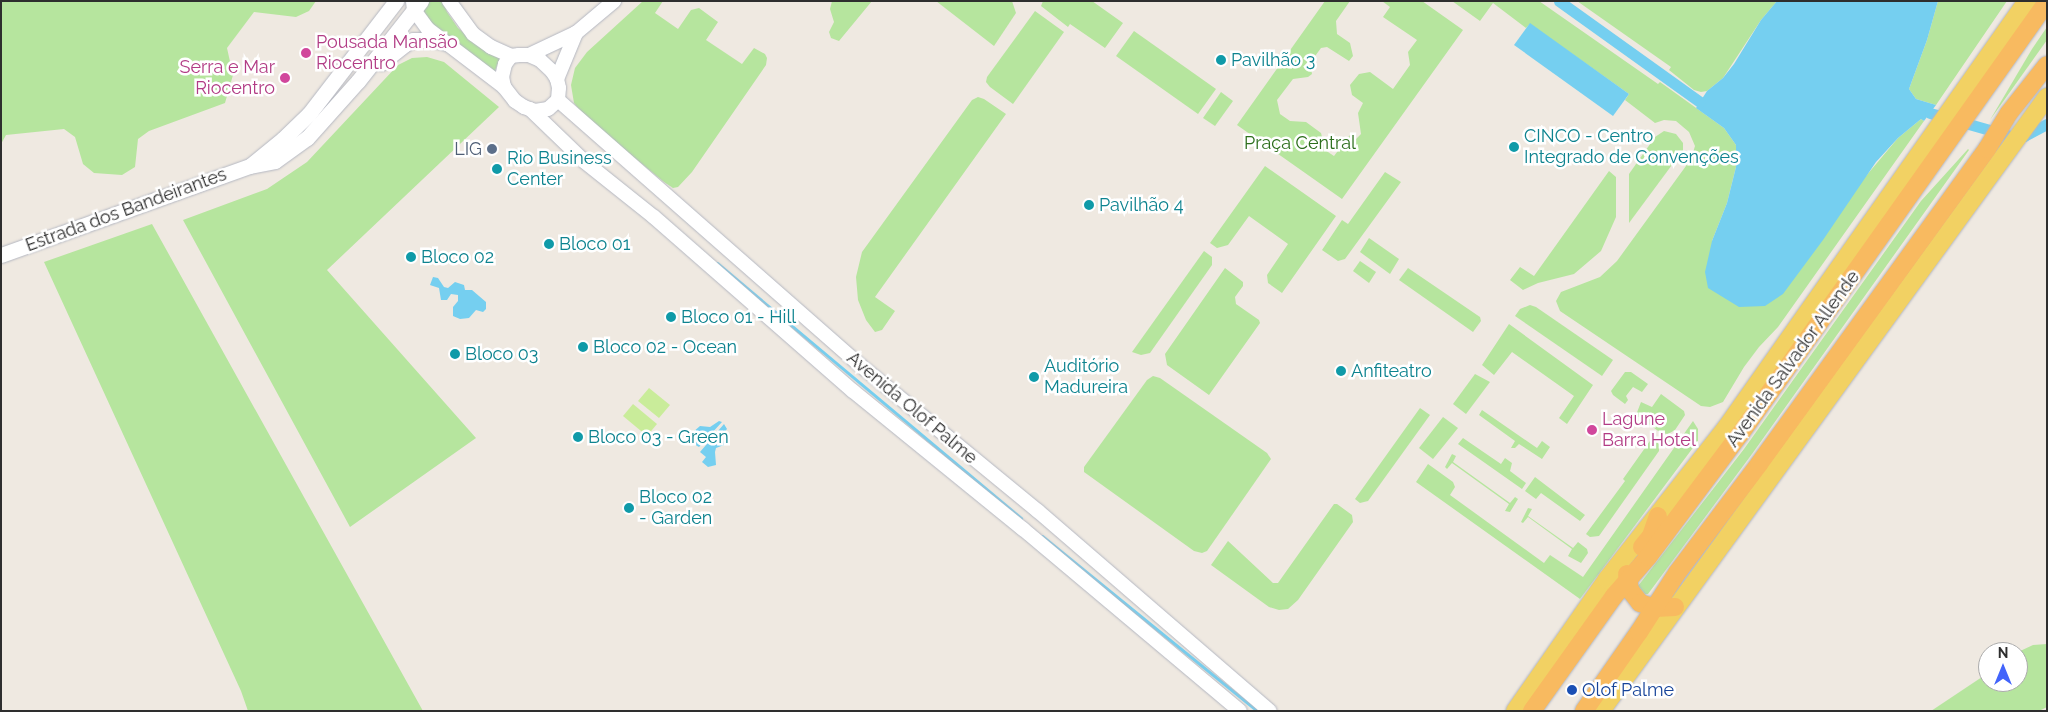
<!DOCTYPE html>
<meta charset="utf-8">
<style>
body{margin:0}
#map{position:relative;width:2048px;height:712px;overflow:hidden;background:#efe9e1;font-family:Raleway,sans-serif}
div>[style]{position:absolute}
.green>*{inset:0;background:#b6e59e}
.pitch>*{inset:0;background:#c9ec9a}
.water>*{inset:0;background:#75cff0}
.stream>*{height:3px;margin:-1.5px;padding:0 1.5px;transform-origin:1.5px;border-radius:1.5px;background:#75cff0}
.canal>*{height:11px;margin:-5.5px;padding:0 5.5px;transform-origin:5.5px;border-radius:5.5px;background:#75cff0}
.roads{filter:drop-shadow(0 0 1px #b4b7c1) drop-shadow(0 0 1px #b4b7c1)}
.tertiary>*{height:14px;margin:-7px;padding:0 7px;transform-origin:7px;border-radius:7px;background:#fff}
.secondary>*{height:15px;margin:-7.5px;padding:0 7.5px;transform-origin:7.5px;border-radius:7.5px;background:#fff}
.primary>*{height:18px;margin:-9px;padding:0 9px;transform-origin:9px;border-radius:9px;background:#f2d163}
.trunk>*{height:18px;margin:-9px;padding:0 9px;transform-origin:9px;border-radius:9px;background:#f8ba60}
.dots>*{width:14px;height:14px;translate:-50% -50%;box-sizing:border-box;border:2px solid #fff;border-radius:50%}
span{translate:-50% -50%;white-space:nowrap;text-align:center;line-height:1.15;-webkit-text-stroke:5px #fff;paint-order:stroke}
.hotel-label{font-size:18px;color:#b23c85}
.left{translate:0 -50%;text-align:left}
.right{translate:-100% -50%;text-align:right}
.culture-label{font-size:18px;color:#0d838f}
.park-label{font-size:18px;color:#2c6e1b}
.service-label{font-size:18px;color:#4e5e75}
.street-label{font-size:18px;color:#2e2e2e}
.transit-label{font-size:18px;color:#164399}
.frame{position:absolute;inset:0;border:2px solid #2e2e2e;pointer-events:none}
.north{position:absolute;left:1978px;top:642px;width:50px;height:50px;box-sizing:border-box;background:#fff;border:1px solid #ababab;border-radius:50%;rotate:0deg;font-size:14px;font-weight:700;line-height:20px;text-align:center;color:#2e2e2e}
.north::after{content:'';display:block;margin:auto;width:18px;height:22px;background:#4264fb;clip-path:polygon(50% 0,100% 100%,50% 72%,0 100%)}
</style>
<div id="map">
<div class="green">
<i style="clip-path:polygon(1px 1px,316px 1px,309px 11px,296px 17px,254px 12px,227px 48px,233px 75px,225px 103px,149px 131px,138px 139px,135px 167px,122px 175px,94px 173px,83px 164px,75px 137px,64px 129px,6px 135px,1px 144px)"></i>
<i style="clip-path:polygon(429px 1px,443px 1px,447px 12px,458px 28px,480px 47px,500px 58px,494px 73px,433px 26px,423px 10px)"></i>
<i style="clip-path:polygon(643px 1px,663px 1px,655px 13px,678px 29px,691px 10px,699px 8px,718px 22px,706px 40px,742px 64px,754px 48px,765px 54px,767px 58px,766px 65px,692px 172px,678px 187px,673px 188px,664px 182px,586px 118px,574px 103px,571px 85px,575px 68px,587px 52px)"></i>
<i style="clip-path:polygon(832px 1px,872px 1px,839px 41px,831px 38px,829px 32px,834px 22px,830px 9px)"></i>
<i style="clip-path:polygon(936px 1px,1012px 1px,1016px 13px,994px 46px)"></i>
<i style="clip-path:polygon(1043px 1px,1092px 1px,1123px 23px,1105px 48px,1070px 24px,1068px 27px,1041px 6px)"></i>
<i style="clip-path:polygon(1325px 1px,1350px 1px,1336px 21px,1337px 34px,1350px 43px,1353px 56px,1349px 61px,1327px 47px,1321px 48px,1310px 63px,1312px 74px,1308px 77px,1293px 79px,1277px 100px,1280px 114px,1290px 121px,1306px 122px,1321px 133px,1325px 150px,1334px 156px,1350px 135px,1356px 139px,1361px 134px,1358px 113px,1363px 103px,1352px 95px,1350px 85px,1359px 74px,1370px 72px,1393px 89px,1410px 65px,1408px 52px,1417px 40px,1383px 17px,1390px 7px,1382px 1px,1422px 1px,1463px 30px,1342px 199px,1237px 125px)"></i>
<i style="clip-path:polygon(1452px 1px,1539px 1px,1658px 84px,1660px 82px,1724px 128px,1736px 145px,1736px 167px,1727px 203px,1712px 241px,1866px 176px,1898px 138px,1921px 119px,1924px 121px,1778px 327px,1759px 347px,1744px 367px,1723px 402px,1710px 407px,1701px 406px,1560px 311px,1556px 301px,1561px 292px,1600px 277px,1617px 261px,1691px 159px,1695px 146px,1689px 132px,1676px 121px,1664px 120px,1655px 123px,1625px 100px,1629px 94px,1530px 24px,1526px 28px,1493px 3px,1480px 21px)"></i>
<i style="clip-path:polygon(1577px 1px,1777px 1px,1761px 20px,1723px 78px,1707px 91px,1701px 92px,1694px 90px,1669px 70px,1671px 67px)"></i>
<i style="clip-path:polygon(1938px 1px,2007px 1px,1936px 105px,1916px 99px,1909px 89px,1927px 40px)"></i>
<i style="clip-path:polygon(1035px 11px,1064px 32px,1013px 104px,990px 87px,986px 82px,987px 77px)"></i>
<i style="clip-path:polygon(2047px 27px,2047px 40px,1990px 120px,2032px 49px)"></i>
<i style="clip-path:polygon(1134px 31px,1216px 89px,1198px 114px,1116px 56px)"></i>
<i style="clip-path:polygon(427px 57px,444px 62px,499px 107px,327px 270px,476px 438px,350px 527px,183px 220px,267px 189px,307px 162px,398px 65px,412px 58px)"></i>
<i style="clip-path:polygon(1221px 92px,1233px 101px,1215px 126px,1203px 118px)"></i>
<i style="clip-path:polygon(978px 97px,984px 99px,1006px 114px,875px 297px,895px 311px,882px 330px,875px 332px,866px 320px,858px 300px,856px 277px,862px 252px,972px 100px)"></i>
<i style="clip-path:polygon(1664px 131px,1676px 134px,1683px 143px,1683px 150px,1629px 223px,1629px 174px,1655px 137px)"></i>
<i style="clip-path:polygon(1968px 149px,1969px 150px,1752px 454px,1648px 594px,1645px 594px,1638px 586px,1744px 449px,1921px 201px)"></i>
<i style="clip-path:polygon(1265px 166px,1336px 216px,1282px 293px,1268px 283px,1267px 275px,1288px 244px,1249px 216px,1228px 245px,1217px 248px,1210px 243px)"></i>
<i style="clip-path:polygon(1609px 171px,1616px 177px,1616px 217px,1601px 251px,1574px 274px,1538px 283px,1523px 290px,1510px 280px,1520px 267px,1534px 276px)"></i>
<i style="clip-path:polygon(1385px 172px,1401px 182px,1345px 259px,1338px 261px,1322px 250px,1342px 220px,1348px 224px)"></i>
<i style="clip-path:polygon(152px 224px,423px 711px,248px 711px,241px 691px,44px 262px)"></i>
<i style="clip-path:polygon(1369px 238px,1399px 259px,1390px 274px,1360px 252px)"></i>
<i style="clip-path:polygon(1204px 251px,1212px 257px,1212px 265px,1150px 353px,1141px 355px,1132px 352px)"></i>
<i style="clip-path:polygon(1360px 261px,1376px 272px,1369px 283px,1353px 271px)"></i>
<i style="clip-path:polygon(1225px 268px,1243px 282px,1243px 286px,1235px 297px,1236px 304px,1259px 320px,1260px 323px,1209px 395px,1167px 365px,1165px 354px)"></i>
<i style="clip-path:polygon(1408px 268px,1480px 317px,1481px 321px,1473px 332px,1399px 280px)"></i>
<i style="clip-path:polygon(1530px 305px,1536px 307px,1613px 360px,1602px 376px,1515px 316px,1520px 309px)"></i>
<i style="clip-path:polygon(1509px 324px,1593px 385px,1567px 424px,1559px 418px,1574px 396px,1512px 352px,1494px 375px,1482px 365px)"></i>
<i style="clip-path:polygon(1625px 372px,1631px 372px,1648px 384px,1642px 392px,1633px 387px,1626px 396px,1628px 400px,1625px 404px,1613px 395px,1611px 391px)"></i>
<i style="clip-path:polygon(1475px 374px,1490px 382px,1466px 414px,1453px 404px)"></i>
<i style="clip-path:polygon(1153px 376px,1160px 378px,1267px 453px,1271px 459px,1207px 551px,1202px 553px,1194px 551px,1084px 472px,1084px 467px,1147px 380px)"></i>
<i style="clip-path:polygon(1661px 394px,1684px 411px,1685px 415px,1675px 430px,1668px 434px,1661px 433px,1636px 415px,1641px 402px,1652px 407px)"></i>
<i style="clip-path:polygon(1420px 408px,1430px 415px,1368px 501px,1360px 503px,1355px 499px)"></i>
<i style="clip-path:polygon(1482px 410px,1537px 448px,1542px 441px,1550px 447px,1542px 459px,1519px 444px,1515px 448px,1511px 448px,1515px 441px,1479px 415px)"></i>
<i style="clip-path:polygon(1443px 417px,1458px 428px,1433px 459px,1419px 448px)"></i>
<i style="clip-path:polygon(1693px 421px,1698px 429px,1698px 441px,1580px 599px,1416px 482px,1428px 464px,1453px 482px,1455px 487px,1450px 495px,1544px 563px,1550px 555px,1583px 577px)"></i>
<i style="clip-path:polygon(1463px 438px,1501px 464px,1505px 458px,1512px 463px,1510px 471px,1526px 483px,1522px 489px,1458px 444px)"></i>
<i style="clip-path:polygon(1652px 438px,1659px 444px,1659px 451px,1599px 536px,1590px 537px,1586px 534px,1625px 481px,1623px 479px)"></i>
<i style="clip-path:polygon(1452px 454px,1456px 456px,1453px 462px,1510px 503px,1515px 497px,1518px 499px,1510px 512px,1505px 511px,1509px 504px,1452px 463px,1447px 469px,1445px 467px)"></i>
<i style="clip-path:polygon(1535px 477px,1585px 515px,1580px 521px,1541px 493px,1536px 499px,1525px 491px)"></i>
<i style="clip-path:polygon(1334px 504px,1337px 504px,1352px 515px,1353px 522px,1298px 600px,1288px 609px,1279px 610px,1269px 607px,1211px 565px,1228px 541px,1273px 583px,1278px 583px)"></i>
<i style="clip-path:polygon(1528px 508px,1532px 509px,1528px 516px,1573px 548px,1578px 542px,1587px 549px,1588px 553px,1581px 563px,1568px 556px,1572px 549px,1528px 517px,1523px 523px,1521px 522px)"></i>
<i style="clip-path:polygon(2047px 644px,2047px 707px,2039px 711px,1931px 711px,1988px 673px,1988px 682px,2018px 682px,2018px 652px,2033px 645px)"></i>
</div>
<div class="pitch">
<i style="clip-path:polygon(649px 388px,670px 405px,659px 418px,638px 401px)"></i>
<i style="clip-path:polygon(633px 404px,657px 424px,647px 436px,623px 416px)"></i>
</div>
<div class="water">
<i style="clip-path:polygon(1777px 1px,1938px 1px,1927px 40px,1909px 89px,1916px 99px,1936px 105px,1924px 121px,1921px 119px,1898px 138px,1876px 162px,1823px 240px,1783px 294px,1765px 306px,1739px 307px,1708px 288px,1705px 272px,1712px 241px,1727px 203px,1736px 167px,1736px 145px,1724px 128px,1696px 108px,1707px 91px,1723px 78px,1734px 64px,1761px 20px)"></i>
<i style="clip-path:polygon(1530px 23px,1629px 94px,1613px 116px,1514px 45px)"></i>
<i style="clip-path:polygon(433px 277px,438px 278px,444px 287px,448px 288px,455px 282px,464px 285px,465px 290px,472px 290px,486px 302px,486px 309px,483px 312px,476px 310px,469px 318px,460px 319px,453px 316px,453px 307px,458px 301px,458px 295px,451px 294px,447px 300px,441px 300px,439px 288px,430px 285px)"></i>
<i style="clip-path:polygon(719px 421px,722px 422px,699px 447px,685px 439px,700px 426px,710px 427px)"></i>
<i style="clip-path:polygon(724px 424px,727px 429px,722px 435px,724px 445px,716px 448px,715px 452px,716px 465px,708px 467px,702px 462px,706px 457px,700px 452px)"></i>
</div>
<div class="stream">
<i style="left:717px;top:263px;width:397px;rotate:40deg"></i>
<i style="left:1042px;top:536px;width:277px;rotate:39.1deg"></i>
</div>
<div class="canal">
<i style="left:1559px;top:1px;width:173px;rotate:35.6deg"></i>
<i style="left:1930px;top:113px;width:84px;rotate:15.9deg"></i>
<i style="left:2011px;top:136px;width:13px"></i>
<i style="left:2024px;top:136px;width:26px;rotate:-28deg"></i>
</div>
<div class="roads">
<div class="tertiary">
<i style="left:413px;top:1px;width:9px;rotate:84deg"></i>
<i style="left:414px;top:10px;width:24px;rotate:54deg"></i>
<i style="left:428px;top:29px;width:96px;rotate:37.3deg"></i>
<i style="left:449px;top:1px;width:41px;rotate:54deg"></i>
<i style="left:473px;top:34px;width:22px;rotate:36deg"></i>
<i style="left:491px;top:47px;width:22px;rotate:24deg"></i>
<i style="left:519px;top:55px;width:10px"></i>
<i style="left:529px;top:55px;width:12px;rotate:24deg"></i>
<i style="left:540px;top:60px;width:16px;rotate:43deg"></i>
<i style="left:552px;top:71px;width:9px;rotate:58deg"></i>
<i style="left:557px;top:79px;width:9px;rotate:77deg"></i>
<i style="left:559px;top:88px;width:12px;rotate:95deg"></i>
<i style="left:558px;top:100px;width:13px;rotate:138deg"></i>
<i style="left:548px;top:109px;width:13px;rotate:171deg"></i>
<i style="left:535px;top:111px;width:12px;rotate:-160deg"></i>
<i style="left:524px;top:107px;width:11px;rotate:-146deg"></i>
<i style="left:515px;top:101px;width:18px;rotate:-128deg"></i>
<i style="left:504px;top:87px;width:10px;rotate:-101deg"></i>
<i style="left:502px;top:77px;width:13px;rotate:-77deg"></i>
<i style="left:505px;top:64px;width:10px;rotate:-53deg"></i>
<i style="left:511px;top:56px;width:8px;rotate:-7deg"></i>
<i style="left:529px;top:55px;width:52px;rotate:-25.1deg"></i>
<i style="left:576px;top:33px;width:50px;rotate:-40.1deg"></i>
<i style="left:557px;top:79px;width:50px;rotate:-67.6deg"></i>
<i style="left:558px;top:100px;width:402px;rotate:41.3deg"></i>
<i style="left:860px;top:365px;width:230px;rotate:39.4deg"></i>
<i style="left:1038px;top:511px;width:306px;rotate:40.8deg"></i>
<i style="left:530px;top:109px;width:76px;rotate:43.9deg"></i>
<i style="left:585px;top:162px;width:88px;rotate:38.6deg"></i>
<i style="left:654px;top:217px;width:264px;rotate:41.2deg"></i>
<i style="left:853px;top:391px;width:219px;rotate:39.1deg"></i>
<i style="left:1023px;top:529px;width:283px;rotate:40deg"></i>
</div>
<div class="secondary">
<i style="left:381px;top:63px;width:31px;rotate:-38deg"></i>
<i style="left:405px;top:44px;width:9px;rotate:-27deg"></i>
<i style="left:413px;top:40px;width:22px"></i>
<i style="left:435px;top:40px;width:16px;rotate:15deg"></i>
<i style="left:251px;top:165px;width:41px;rotate:-39.1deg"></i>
<i style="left:283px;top:139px;width:36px;rotate:-44deg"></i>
<i style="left:309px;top:114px;width:143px;rotate:-52.4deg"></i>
<i style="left:1px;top:255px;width:264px;rotate:-19.7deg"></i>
<i style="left:250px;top:166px;width:25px;rotate:-11deg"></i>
<i style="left:275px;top:161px;width:39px;rotate:-36deg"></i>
<i style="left:307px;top:138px;width:76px;rotate:-48.2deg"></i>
<i style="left:358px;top:81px;width:102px;rotate:-51.8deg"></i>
</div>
<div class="primary">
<i style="left:1515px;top:711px;width:161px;rotate:-55.1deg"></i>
<i style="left:1607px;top:579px;width:192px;rotate:-51.8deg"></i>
<i style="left:1726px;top:428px;width:522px;rotate:-54.82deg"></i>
<i style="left:1601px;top:711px;width:759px;rotate:-54.01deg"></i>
</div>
<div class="trunk">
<i style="left:1642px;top:547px;width:14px;rotate:-51deg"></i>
<i style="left:1651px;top:536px;width:21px;rotate:-71deg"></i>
<i style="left:1627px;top:574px;width:16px;rotate:79deg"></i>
<i style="left:1630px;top:590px;width:16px;rotate:52deg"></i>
<i style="left:1640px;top:603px;width:16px;rotate:18deg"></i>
<i style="left:1655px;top:608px;width:20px;rotate:-3deg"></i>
<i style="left:1532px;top:711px;width:141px;rotate:-54.5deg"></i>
<i style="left:1614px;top:596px;width:52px;rotate:-48.9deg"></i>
<i style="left:1648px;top:557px;width:154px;rotate:-53.2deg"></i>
<i style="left:1740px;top:434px;width:530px;rotate:-54.6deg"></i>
<i style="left:1584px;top:711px;width:96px;rotate:-55.2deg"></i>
<i style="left:1639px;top:632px;width:70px;rotate:-57.2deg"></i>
<i style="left:1677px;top:573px;width:136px;rotate:-53deg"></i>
<i style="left:1759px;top:464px;width:389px;rotate:-54.1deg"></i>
<i style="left:1987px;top:149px;width:42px;rotate:-58.6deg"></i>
<i style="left:2009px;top:113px;width:61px;rotate:-51.6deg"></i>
</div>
</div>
<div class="dots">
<i style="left:306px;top:53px;background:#d1479c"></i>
<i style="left:1221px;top:60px;background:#0f9aa8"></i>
<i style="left:285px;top:78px;background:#d1479c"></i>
<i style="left:1514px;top:147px;background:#0f9aa8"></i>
<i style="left:492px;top:149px;background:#5c6f8a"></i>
<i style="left:497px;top:169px;background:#0f9aa8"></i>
<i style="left:1089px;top:205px;background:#0f9aa8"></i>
<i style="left:549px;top:244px;background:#0f9aa8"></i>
<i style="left:411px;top:257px;background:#0f9aa8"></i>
<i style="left:671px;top:317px;background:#0f9aa8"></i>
<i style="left:583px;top:347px;background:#0f9aa8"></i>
<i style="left:455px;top:354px;background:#0f9aa8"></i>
<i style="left:1341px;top:371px;background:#0f9aa8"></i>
<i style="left:1034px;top:377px;background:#0f9aa8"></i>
<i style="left:1592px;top:430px;background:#d1479c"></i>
<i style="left:578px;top:437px;background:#0f9aa8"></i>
<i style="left:629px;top:508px;background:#0f9aa8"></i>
<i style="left:1572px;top:690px;background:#1a4fb4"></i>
</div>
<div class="hotel-label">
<span class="left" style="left:316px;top:53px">Pousada Mansão<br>Riocentro</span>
<span class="right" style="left:275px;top:78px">Serra e Mar<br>Riocentro</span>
<span class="left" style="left:1602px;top:430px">Lagune<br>Barra Hotel</span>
</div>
<div class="culture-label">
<span class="left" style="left:1231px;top:60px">Pavilhão 3</span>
<span class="left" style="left:1524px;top:147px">CINCO - Centro<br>Integrado de Convenções</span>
<span class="left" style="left:507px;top:169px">Rio Business<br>Center</span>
<span class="left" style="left:1099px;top:205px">Pavilhão 4</span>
<span class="left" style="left:559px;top:244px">Bloco 01</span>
<span class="left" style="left:421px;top:257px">Bloco 02</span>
<span class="left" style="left:681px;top:317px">Bloco 01 - Hill</span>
<span class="left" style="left:593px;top:347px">Bloco 02 - Ocean</span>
<span class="left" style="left:465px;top:354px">Bloco 03</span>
<span class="left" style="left:1044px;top:377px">Auditório<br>Madureira</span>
<span class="left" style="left:1351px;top:371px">Anfiteatro</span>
<span class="left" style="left:588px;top:437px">Bloco 03 - Green</span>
<span class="left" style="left:639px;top:508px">Bloco 02<br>- Garden</span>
</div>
<div class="park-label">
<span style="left:1300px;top:143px">Praça Central</span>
</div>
<div class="service-label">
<span class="right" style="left:482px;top:149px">LIG</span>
</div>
<div class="street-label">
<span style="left:126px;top:210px;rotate:-20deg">Estrada dos Bandeirantes</span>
<span style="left:1793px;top:359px;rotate:-54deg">Avenida Salvador Allende</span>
<span style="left:912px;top:408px;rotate:40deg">Avenida Olof Palme</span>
</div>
<div class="transit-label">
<span class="left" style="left:1582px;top:690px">Olof Palme</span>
</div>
<div class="frame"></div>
<div class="north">N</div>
</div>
